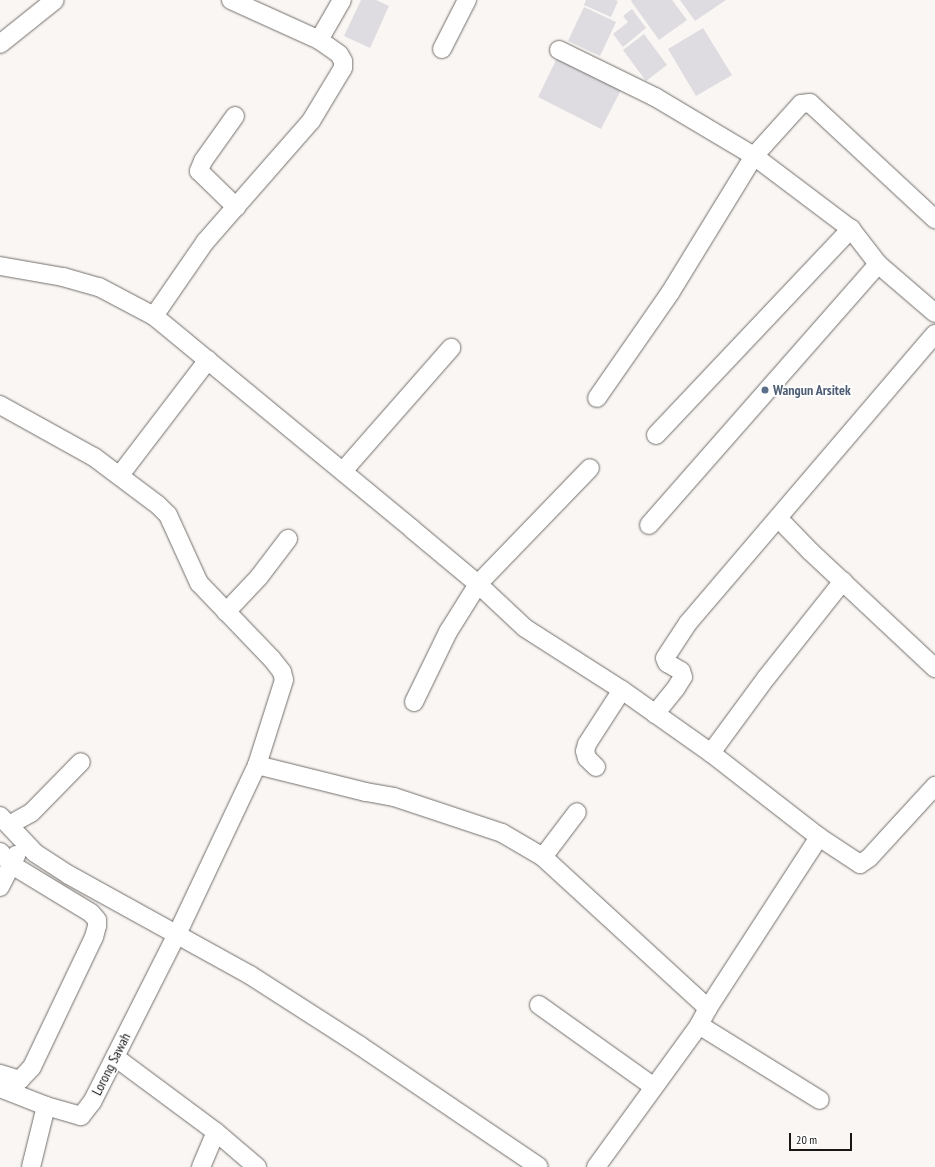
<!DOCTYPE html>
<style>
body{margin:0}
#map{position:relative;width:935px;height:1167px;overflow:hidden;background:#faf6f3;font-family:"PT Sans Narrow",sans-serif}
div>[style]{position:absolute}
.building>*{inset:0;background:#dedce0}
.roads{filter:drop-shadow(0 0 1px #716e6b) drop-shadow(0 0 1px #716e6b)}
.minor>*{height:18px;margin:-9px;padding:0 9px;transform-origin:9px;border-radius:9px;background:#fff}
.dots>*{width:11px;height:11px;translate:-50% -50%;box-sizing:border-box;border:2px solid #fff;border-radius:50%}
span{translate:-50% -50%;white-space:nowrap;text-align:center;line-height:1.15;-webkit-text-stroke:3.5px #fff;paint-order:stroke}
.service-label{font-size:14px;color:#4e5e75;font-weight:700}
.left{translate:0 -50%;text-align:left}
.street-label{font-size:14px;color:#181716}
.scale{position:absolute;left:789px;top:1133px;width:63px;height:18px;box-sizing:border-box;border:2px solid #181716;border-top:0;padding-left:5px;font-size:12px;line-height:14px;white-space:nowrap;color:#181716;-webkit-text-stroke:3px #fff;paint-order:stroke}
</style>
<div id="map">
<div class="building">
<i style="clip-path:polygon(361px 0,376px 0,389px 6px,370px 48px,344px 36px)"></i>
<i style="clip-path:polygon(586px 0,615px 0,618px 1px,611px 17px,584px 5px)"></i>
<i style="clip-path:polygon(632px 0,672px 0,687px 20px,659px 40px,631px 1px)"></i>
<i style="clip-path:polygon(680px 0,726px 0,695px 21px)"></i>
<i style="clip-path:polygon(584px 7px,616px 22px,600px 56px,568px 41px)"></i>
<i style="clip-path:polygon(632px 9px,646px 28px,623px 47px,613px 34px,628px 22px,623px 16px)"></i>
<i style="clip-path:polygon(703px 28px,732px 75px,696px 96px,668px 49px)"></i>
<i style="clip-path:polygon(644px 34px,667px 65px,646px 81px,623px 50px)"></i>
<i style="clip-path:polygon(558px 56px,622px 88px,601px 129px,538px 97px)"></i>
</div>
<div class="roads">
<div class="minor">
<i style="left:231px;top:0;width:97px;rotate:24.4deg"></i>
<i style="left:0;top:44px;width:70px;rotate:-38.7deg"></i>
<i style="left:442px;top:49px;width:55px;rotate:-63deg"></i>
<i style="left:559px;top:50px;width:107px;rotate:26.1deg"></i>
<i style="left:655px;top:97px;width:115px;rotate:30.8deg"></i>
<i style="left:754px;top:156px;width:70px;rotate:-47.9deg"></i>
<i style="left:801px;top:104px;width:9px;rotate:-6deg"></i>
<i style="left:810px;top:103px;width:171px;rotate:42.9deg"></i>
<i style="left:235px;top:116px;width:55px;rotate:125.4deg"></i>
<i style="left:203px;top:161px;width:11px;rotate:112deg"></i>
<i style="left:199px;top:171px;width:52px;rotate:44.2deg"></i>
<i style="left:0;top:266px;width:64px;rotate:9.9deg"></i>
<i style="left:63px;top:277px;width:37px;rotate:16deg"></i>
<i style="left:99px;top:287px;width:62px;rotate:27.8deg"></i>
<i style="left:154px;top:316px;width:335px;rotate:39.5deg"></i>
<i style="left:412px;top:529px;width:86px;rotate:39.8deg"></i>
<i style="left:478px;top:584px;width:64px;rotate:43.1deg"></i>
<i style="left:525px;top:628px;width:115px;rotate:32.6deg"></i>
<i style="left:622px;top:690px;width:109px;rotate:35.3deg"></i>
<i style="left:154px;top:316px;width:90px;rotate:-55.4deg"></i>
<i style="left:205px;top:242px;width:161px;rotate:-48.8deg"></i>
<i style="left:311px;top:121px;width:62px;rotate:-58.9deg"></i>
<i style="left:343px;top:68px;width:7px;rotate:-90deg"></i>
<i style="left:343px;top:61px;width:8px;rotate:-120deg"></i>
<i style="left:339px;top:54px;width:24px;rotate:-145deg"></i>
<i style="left:319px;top:40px;width:46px;rotate:-60.1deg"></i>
<i style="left:597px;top:398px;width:128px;rotate:-55.2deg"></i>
<i style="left:670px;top:293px;width:161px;rotate:-58.5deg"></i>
<i style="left:754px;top:156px;width:121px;rotate:37deg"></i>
<i style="left:0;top:405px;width:107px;rotate:29deg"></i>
<i style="left:94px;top:457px;width:80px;rotate:36.9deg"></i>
<i style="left:158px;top:505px;width:14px;rotate:45deg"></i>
<i style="left:168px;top:515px;width:75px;rotate:65.5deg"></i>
<i style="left:199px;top:583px;width:105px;rotate:46.2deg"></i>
<i style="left:272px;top:659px;width:16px;rotate:52deg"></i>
<i style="left:282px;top:672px;width:8px;rotate:76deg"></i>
<i style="left:284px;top:680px;width:89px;rotate:107.6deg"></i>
<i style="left:257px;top:765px;width:187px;rotate:115.3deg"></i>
<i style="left:177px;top:934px;width:188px;rotate:116.8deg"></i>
<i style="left:92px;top:1102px;width:18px;rotate:128deg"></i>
<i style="left:81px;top:1116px;width:36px;rotate:-164deg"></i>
<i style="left:46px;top:1106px;width:49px;rotate:-158.6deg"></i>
<i style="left:656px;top:435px;width:284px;rotate:-46.6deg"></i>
<i style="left:851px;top:229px;width:44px;rotate:52.4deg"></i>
<i style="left:878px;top:264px;width:75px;rotate:40.7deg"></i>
<i style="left:343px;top:471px;width:164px;rotate:-48.7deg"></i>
<i style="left:120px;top:475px;width:145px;rotate:-52.6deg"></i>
<i style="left:778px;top:518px;width:47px;rotate:45.9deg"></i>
<i style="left:811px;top:552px;width:170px;rotate:43.1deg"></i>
<i style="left:649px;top:525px;width:347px;rotate:-48.7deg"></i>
<i style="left:843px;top:581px;width:124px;rotate:128.4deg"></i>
<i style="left:766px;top:678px;width:93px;rotate:126.3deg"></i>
<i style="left:711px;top:753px;width:137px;rotate:37.9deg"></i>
<i style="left:819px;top:837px;width:49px;rotate:33.4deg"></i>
<i style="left:860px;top:864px;width:11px;rotate:-34deg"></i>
<i style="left:869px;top:858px;width:98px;rotate:-47.5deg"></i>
<i style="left:226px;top:612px;width:48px;rotate:-46.7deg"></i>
<i style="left:259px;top:577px;width:48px;rotate:-52.7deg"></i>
<i style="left:414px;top:702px;width:78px;rotate:-64.1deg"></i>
<i style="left:448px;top:632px;width:57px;rotate:-58deg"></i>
<i style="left:478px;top:584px;width:161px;rotate:-46deg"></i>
<i style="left:655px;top:714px;width:33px;rotate:-51deg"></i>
<i style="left:676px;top:688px;width:13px;rotate:-58deg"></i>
<i style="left:683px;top:677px;width:6px;rotate:-108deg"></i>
<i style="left:681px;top:671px;width:16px;rotate:-150deg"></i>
<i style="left:667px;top:663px;width:5px;rotate:-112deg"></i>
<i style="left:665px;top:658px;width:42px;rotate:-56.7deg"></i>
<i style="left:688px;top:623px;width:380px;rotate:-49.5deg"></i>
<i style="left:257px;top:765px;width:112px;rotate:13.9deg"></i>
<i style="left:366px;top:792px;width:28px;rotate:10deg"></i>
<i style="left:394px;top:797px;width:114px;rotate:18.4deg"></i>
<i style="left:502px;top:833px;width:48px;rotate:30.3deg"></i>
<i style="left:543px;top:857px;width:224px;rotate:42.5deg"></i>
<i style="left:596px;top:767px;width:13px;rotate:-135deg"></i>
<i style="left:587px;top:758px;width:7px;rotate:-106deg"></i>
<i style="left:585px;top:751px;width:7px;rotate:-74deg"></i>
<i style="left:587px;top:744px;width:64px;rotate:-57.1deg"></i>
<i style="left:0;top:816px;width:51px;rotate:46.6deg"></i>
<i style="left:35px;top:853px;width:40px;rotate:32.9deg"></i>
<i style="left:69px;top:875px;width:207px;rotate:28.9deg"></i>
<i style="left:250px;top:975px;width:130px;rotate:32.7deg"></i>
<i style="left:359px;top:1045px;width:217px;rotate:34.1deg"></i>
<i style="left:9px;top:825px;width:25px;rotate:-29deg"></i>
<i style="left:31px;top:813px;width:71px;rotate:-45.6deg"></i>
<i style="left:0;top:852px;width:18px;rotate:47deg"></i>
<i style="left:12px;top:865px;width:92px;rotate:31.3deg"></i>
<i style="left:91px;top:913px;width:9px;rotate:49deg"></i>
<i style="left:97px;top:920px;width:6px;rotate:90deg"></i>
<i style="left:97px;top:926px;width:11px;rotate:105deg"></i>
<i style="left:94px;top:937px;width:144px;rotate:115.5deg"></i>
<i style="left:32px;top:1067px;width:18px;rotate:133deg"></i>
<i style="left:20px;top:1080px;width:21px;rotate:-163deg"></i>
<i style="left:543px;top:857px;width:56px;rotate:-52.9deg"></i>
<i style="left:0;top:887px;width:36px;rotate:-63deg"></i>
<i style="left:539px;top:1005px;width:141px;rotate:35.5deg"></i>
<i style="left:699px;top:1025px;width:142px;rotate:31.8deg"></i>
<i style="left:115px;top:1057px;width:126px;rotate:36.6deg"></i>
<i style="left:216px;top:1132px;width:54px;rotate:40.5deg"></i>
<i style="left:31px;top:1167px;width:63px;rotate:-76.2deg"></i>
<i style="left:201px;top:1167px;width:38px;rotate:-67deg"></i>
<i style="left:596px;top:1167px;width:175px;rotate:-54deg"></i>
<i style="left:699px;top:1025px;width:19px;rotate:-62deg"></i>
<i style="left:708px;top:1008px;width:204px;rotate:-57deg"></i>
</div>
</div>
<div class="dots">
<i style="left:765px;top:390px;background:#5c6f8a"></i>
</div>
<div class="service-label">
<span class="left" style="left:773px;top:390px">Wangun Arsitek</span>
</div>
<div class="street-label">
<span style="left:111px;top:1064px;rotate:-63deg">Lorong Sawah</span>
</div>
<div class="scale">20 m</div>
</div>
